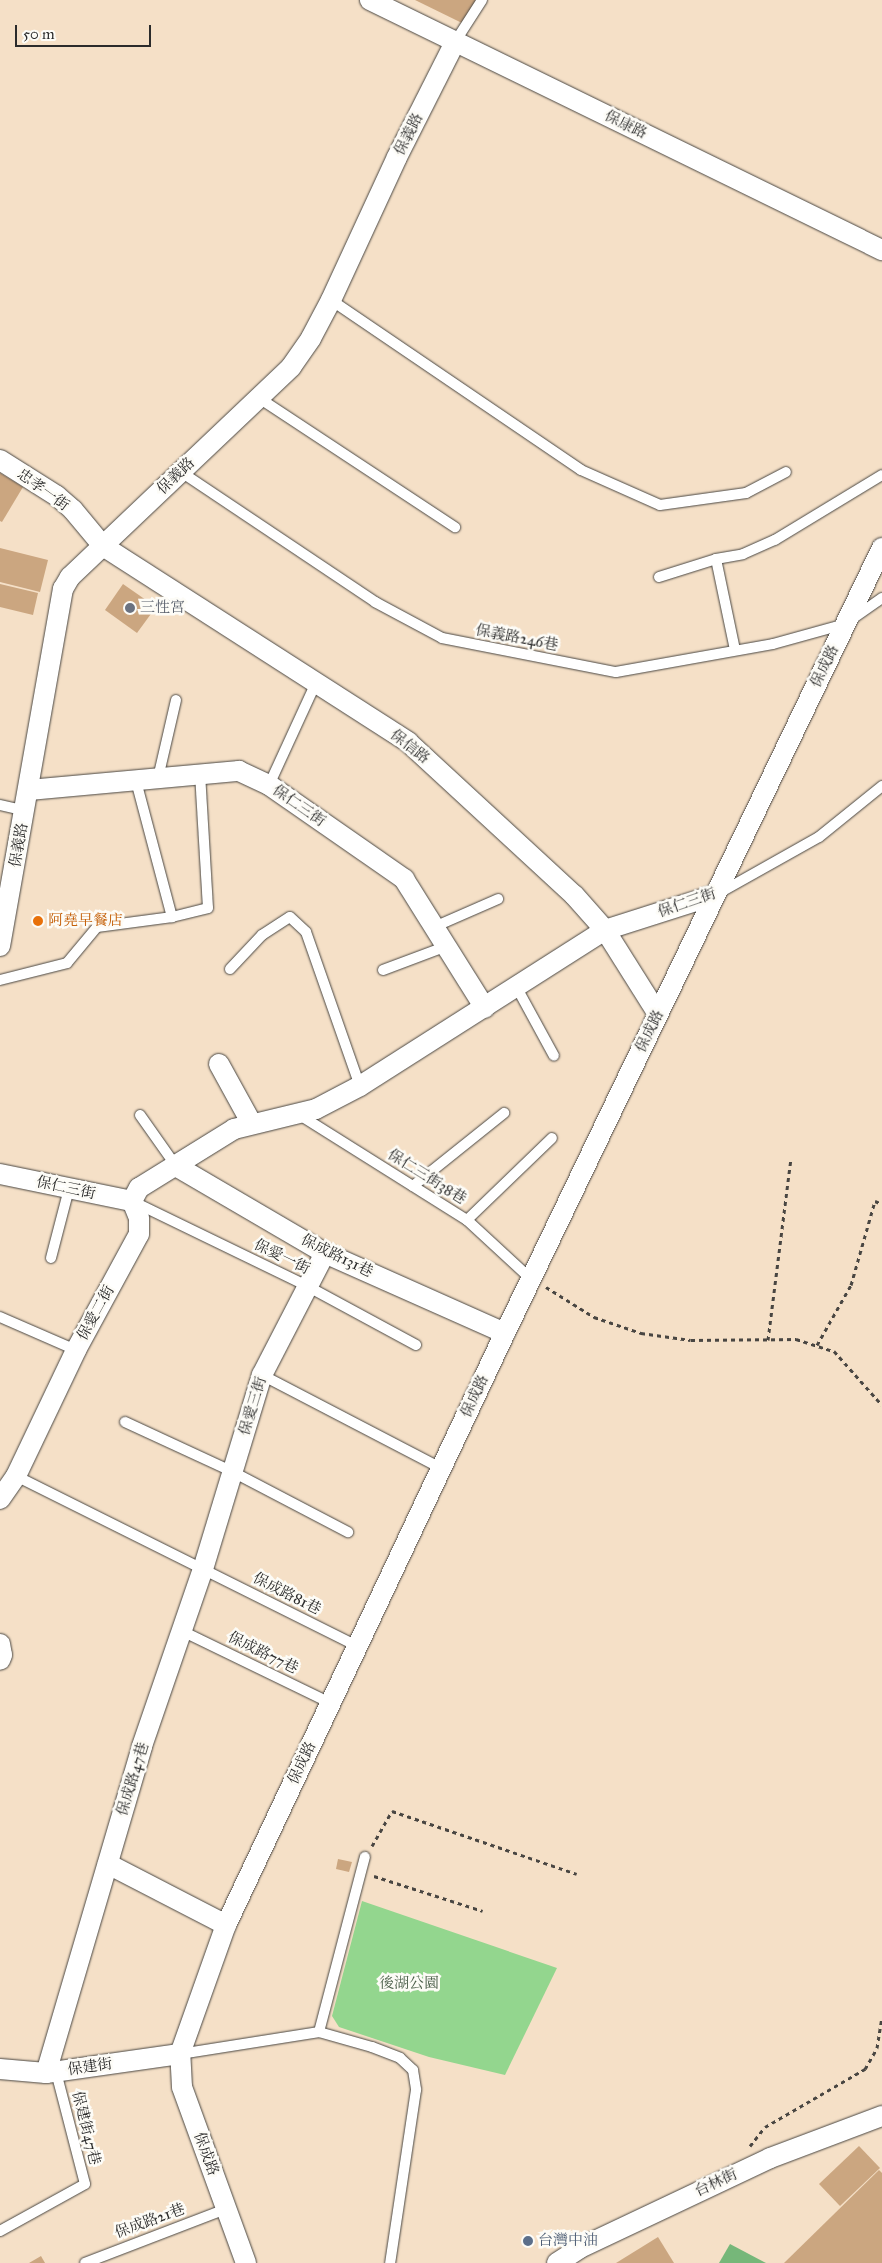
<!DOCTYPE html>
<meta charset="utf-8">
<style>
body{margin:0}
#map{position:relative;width:882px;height:2263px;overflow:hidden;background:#f5e0c7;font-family:"IM FELL Great Primer","Noto Serif TC",serif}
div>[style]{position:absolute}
.green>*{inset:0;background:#93d68e}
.forest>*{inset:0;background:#76b779}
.building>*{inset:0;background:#cba680}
.path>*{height:3px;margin-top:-1.5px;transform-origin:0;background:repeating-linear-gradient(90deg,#494642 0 4px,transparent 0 8px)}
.roads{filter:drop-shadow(0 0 1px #494642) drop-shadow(0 0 1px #494642)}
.lane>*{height:10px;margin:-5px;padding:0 5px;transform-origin:5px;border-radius:5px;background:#fff}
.street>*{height:20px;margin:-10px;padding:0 10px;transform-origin:10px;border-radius:10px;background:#fff}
.dots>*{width:14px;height:14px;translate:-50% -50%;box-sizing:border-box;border:2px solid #fdfcf7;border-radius:50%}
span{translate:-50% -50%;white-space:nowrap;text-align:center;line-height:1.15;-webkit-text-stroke:5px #fdfcf7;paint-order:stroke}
.street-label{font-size:15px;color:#2b2b2b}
.worship-label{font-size:15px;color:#5b616d}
.left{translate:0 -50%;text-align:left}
.food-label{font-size:15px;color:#c56008}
.park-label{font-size:15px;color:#4a5e49}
.service-label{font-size:15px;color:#4e5e75}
.scale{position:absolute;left:15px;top:25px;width:136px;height:22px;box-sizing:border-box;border:2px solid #2b2b2b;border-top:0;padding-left:6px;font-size:15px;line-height:18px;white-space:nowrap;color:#2b2b2b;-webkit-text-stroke:4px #fdfcf7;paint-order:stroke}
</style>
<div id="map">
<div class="green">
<i style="clip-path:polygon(362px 1901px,557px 1968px,505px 2075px,429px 2057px,339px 2027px,332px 2016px)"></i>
</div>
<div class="forest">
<i style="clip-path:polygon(730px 2244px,766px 2263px,719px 2263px)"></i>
</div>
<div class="building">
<i style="clip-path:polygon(415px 0,477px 0,464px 24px)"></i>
<i style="clip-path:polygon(0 473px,23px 487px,2px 522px,0 521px)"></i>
<i style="clip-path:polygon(0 548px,48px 560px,40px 592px,0 582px)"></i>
<i style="clip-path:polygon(0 584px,38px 593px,33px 615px,0 607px)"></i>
<i style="clip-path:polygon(123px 584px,156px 607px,137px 633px,105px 610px)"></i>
<i style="clip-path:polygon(338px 1859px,352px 1862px,349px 1872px,336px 1869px)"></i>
<i style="clip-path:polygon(859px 2146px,880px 2168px,840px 2206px,819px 2184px)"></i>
<i style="clip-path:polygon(879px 2170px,882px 2173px,882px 2263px,784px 2263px)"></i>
<i style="clip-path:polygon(658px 2237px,674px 2263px,616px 2263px)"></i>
<i style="clip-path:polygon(41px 2256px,45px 2263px,29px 2263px)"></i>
</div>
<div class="path">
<i style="left:546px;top:1287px;width:57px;rotate:32deg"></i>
<i style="left:594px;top:1317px;width:50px;rotate:18.8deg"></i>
<i style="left:641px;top:1333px;width:50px;rotate:8deg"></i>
<i style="left:691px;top:1340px;width:105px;rotate:-0.5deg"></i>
<i style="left:796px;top:1339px;width:40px;rotate:18deg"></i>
<i style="left:834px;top:1351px;width:72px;rotate:48.4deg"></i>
<i style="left:768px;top:1340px;width:182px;rotate:-82.8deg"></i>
<i style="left:817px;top:1345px;width:69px;rotate:-60.5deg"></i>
<i style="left:851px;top:1285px;width:87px;rotate:-74.1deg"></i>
<i style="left:875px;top:1201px;width:8px;rotate:23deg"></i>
<i style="left:372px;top:1846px;width:40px;rotate:-60.3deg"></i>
<i style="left:392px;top:1811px;width:195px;rotate:18.8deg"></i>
<i style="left:374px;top:1876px;width:114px;rotate:17.8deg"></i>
<i style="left:750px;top:2146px;width:24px;rotate:-52deg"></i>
<i style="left:765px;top:2127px;width:116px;rotate:-30.1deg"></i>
<i style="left:865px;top:2069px;width:24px;rotate:-60deg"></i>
<i style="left:877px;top:2048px;width:30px;rotate:-81deg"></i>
</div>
<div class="roads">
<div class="lane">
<i style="left:455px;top:42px;width:50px;rotate:-57.3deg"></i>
<i style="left:331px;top:300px;width:302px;rotate:34.2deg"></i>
<i style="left:581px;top:470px;width:86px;rotate:23.9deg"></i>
<i style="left:660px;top:505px;width:87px;rotate:-7.9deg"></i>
<i style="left:746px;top:493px;width:45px;rotate:-27.7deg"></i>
<i style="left:259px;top:398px;width:235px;rotate:33.4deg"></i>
<i style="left:181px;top:472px;width:234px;rotate:33.8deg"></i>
<i style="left:375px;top:602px;width:76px;rotate:28.2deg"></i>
<i style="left:442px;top:638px;width:177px;rotate:11.1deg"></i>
<i style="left:616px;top:672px;width:159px;rotate:-10.1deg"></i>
<i style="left:773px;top:644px;width:75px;rotate:-15.5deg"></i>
<i style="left:845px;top:624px;width:45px;rotate:-35.1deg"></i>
<i style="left:716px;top:559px;width:93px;rotate:78.2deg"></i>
<i style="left:659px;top:577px;width:60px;rotate:-17.5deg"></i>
<i style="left:716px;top:559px;width:27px;rotate:-10deg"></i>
<i style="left:743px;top:554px;width:35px;rotate:-24deg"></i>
<i style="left:775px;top:540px;width:125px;rotate:-31.3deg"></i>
<i style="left:158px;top:778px;width:80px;rotate:-77deg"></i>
<i style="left:136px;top:781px;width:141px;rotate:75.2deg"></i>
<i style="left:269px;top:785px;width:112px;rotate:-65.3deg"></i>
<i style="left:0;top:805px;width:26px;rotate:13deg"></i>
<i style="left:721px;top:892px;width:112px;rotate:-29.3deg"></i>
<i style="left:819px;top:837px;width:81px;rotate:-39deg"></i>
<i style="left:434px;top:927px;width:70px;rotate:-23.6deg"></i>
<i style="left:230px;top:969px;width:47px;rotate:-46.7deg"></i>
<i style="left:262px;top:935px;width:33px;rotate:-33deg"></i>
<i style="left:290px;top:917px;width:22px;rotate:43deg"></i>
<i style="left:306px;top:932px;width:163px;rotate:70.7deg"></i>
<i style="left:383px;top:970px;width:68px;rotate:-20.6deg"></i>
<i style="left:0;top:980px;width:69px;rotate:-14.2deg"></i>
<i style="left:67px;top:963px;width:47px;rotate:-50.2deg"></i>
<i style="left:97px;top:927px;width:76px;rotate:-7.6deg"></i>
<i style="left:172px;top:917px;width:37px;rotate:-14deg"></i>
<i style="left:208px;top:908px;width:135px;rotate:-93.4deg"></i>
<i style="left:517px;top:988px;width:77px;rotate:61.4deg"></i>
<i style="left:298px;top:1114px;width:199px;rotate:32.1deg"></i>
<i style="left:467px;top:1220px;width:87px;rotate:42.7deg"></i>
<i style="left:140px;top:1115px;width:62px;rotate:54.8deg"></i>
<i style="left:413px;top:1186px;width:117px;rotate:-38.7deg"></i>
<i style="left:134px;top:1202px;width:192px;rotate:25.9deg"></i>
<i style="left:307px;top:1286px;width:124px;rotate:28.4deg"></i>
<i style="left:467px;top:1220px;width:118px;rotate:-44deg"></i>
<i style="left:51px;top:1258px;width:71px;rotate:-75.4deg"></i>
<i style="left:0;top:1317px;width:83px;rotate:23.5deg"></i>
<i style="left:262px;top:1375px;width:202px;rotate:27.5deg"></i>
<i style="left:125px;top:1422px;width:119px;rotate:24.8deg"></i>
<i style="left:233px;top:1472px;width:130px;rotate:27.6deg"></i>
<i style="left:16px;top:1476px;width:381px;rotate:26.5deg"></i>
<i style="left:182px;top:1631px;width:165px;rotate:25.9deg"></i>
<i style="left:319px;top:2032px;width:181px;rotate:-75.3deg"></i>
<i style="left:180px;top:2054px;width:141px;rotate:-9deg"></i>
<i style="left:319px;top:2032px;width:55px;rotate:15.8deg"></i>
<i style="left:372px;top:2047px;width:30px;rotate:21deg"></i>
<i style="left:400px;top:2058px;width:18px;rotate:43deg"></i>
<i style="left:413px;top:2070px;width:20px;rotate:81deg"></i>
<i style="left:416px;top:2090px;width:175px;rotate:98.5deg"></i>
<i style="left:0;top:2231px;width:97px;rotate:-28.9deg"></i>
<i style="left:85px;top:2184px;width:116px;rotate:-104.5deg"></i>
<i style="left:85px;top:2263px;width:151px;rotate:-21deg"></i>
</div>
<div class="street">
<i style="left:370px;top:0;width:570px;rotate:26.03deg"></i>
<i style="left:0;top:460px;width:67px;rotate:32.3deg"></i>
<i style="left:57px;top:496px;width:21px;rotate:41deg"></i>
<i style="left:73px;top:510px;width:47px;rotate:50.2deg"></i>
<i style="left:103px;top:546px;width:363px;rotate:32.7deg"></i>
<i style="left:408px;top:742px;width:226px;rotate:42.7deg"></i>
<i style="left:574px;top:895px;width:47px;rotate:48.5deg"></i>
<i style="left:605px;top:930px;width:99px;rotate:57.8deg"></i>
<i style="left:29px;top:790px;width:211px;rotate:-5.2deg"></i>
<i style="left:239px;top:771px;width:33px;rotate:25deg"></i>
<i style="left:269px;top:785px;width:165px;rotate:34.8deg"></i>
<i style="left:404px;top:879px;width:152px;rotate:57.9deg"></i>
<i style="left:0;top:946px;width:363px;rotate:-80deg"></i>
<i style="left:63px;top:589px;width:14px;rotate:-60deg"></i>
<i style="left:70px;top:577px;width:305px;rotate:-43.5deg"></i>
<i style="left:291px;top:367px;width:35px;rotate:-55deg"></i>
<i style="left:311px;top:338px;width:43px;rotate:-62.2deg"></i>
<i style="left:331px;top:300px;width:157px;rotate:-65.2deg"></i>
<i style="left:397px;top:157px;width:129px;rotate:-63.2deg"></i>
<i style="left:219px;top:1064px;width:68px;rotate:61.2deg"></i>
<i style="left:176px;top:1166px;width:173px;rotate:30.3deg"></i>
<i style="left:325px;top:1253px;width:197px;rotate:24deg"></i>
<i style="left:0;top:1174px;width:135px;rotate:11.6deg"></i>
<i style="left:0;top:1499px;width:28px;rotate:-55deg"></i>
<i style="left:16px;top:1476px;width:140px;rotate:-64.5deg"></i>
<i style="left:76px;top:1350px;width:132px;rotate:-61.5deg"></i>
<i style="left:139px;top:1234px;width:16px;rotate:-90deg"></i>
<i style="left:139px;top:1218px;width:18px;rotate:-112deg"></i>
<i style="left:132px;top:1201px;width:15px;rotate:-62deg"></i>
<i style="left:139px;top:1188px;width:112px;rotate:-31.8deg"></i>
<i style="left:234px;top:1129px;width:84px;rotate:-13.7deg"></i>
<i style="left:316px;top:1109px;width:50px;rotate:-27.6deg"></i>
<i style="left:360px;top:1086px;width:290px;rotate:-32.5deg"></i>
<i style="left:605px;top:930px;width:115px;rotate:-17.7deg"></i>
<i style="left:0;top:1644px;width:11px;rotate:80deg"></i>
<i style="left:2px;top:1655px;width:5px;rotate:112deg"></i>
<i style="left:108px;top:1864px;width:133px;rotate:27.3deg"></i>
<i style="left:0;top:2069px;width:46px;rotate:5deg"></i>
<i style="left:46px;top:2073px;width:135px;rotate:-8.1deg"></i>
<i style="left:46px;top:2073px;width:341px;rotate:-73.6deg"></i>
<i style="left:142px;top:1746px;width:187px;rotate:-71deg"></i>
<i style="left:203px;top:1569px;width:203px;rotate:-73.1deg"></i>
<i style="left:262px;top:1375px;width:137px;rotate:-62.7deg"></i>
<i style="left:246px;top:2263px;width:187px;rotate:-110deg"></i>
<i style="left:182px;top:2087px;width:33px;rotate:-93deg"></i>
<i style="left:180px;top:2054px;width:137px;rotate:-70.4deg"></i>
<i style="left:226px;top:1925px;width:654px;rotate:-64.77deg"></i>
<i style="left:505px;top:1333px;width:871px;rotate:-64.35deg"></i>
<i style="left:557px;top:2263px;width:27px;rotate:-33deg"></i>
<i style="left:580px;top:2248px;width:210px;rotate:-25.3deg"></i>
<i style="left:770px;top:2158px;width:120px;rotate:-20.6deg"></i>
</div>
</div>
<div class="dots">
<i style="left:130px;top:608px;background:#6b7280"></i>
<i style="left:38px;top:921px;background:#e8710a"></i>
<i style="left:528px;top:2241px;background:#5c6f8a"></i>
</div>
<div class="street-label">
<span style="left:626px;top:125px;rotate:26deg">保康路</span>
<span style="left:409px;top:134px;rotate:-63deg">保義路</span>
<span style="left:176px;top:476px;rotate:-44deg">保義路</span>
<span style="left:43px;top:490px;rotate:36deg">忠孝一街</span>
<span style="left:517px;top:638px;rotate:11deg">保義路246巷</span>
<span style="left:825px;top:666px;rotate:-64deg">保成路</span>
<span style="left:410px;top:747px;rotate:38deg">保信路</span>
<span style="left:299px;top:806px;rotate:35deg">保仁三街</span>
<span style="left:19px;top:845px;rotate:-80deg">保義路</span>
<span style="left:687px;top:903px;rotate:-19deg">保仁三街</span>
<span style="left:650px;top:1031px;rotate:-64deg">保成路</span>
<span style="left:427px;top:1177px;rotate:32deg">保仁三街38巷</span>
<span style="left:66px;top:1188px;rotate:12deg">保仁三街</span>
<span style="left:337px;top:1256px;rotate:26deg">保成路131巷</span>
<span style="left:282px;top:1257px;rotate:26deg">保愛一街</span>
<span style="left:96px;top:1313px;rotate:-61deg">保愛二街</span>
<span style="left:475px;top:1396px;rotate:-65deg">保成路</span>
<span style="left:253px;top:1406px;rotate:-73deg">保愛三街</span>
<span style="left:287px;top:1594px;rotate:27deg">保成路81巷</span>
<span style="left:263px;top:1653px;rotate:26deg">保成路77巷</span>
<span style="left:302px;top:1763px;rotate:-65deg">保成路</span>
<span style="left:133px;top:1779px;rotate:-73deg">保成路47巷</span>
<span style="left:90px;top:2067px;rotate:-8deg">保建街</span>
<span style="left:86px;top:2128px;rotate:76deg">保建街47巷</span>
<span style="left:206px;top:2154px;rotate:70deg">保成路</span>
<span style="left:716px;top:2183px;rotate:-25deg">台林街</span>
<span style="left:150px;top:2221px;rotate:-20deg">保成路21巷</span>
</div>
<div class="worship-label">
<span class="left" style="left:140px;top:608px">三性宮</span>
</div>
<div class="food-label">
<span class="left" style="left:48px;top:921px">阿堯早餐店</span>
</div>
<div class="park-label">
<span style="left:409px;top:1984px">後湖公園</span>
</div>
<div class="service-label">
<span class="left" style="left:538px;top:2241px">台灣中油</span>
</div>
<div class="scale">50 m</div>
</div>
